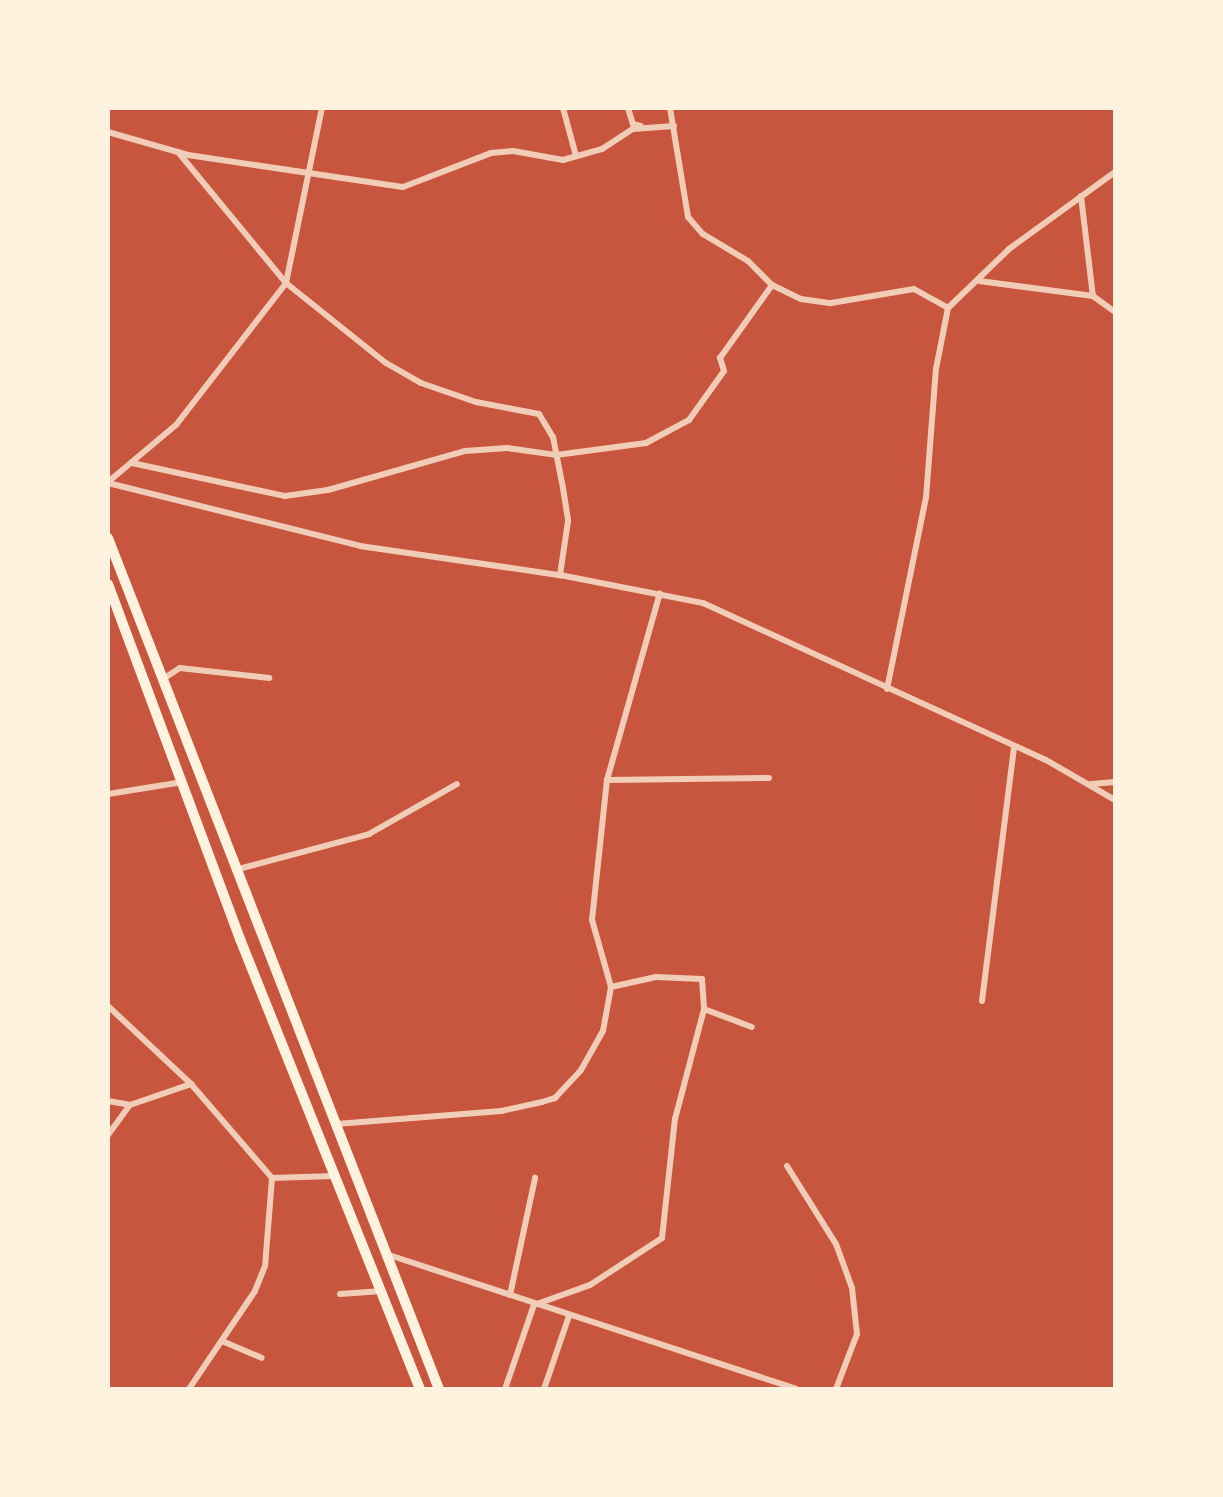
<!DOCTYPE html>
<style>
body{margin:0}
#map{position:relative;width:1223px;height:1497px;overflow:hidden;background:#c8553d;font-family:"Noto Sans",sans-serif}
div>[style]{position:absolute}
.minor>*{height:6px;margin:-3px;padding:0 3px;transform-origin:3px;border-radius:3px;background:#f1ccb7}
.primary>*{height:10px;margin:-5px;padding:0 5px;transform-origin:5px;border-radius:5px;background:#fff3e0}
span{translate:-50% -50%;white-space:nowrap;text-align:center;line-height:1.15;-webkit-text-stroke:6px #fff3e0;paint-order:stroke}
.frame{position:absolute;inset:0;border:110px solid #fff3e0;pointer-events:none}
</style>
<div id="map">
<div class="minor">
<i style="left:563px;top:108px;width:50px;rotate:74.8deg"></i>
<i style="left:628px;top:108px;width:17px;rotate:73deg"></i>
<i style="left:633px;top:124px;width:8px;rotate:14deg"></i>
<i style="left:670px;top:108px;width:110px;rotate:80.6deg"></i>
<i style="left:688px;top:217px;width:23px;rotate:49deg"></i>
<i style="left:703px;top:234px;width:52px;rotate:31deg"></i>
<i style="left:748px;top:261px;width:34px;rotate:45deg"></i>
<i style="left:772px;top:285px;width:32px;rotate:26deg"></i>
<i style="left:801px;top:299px;width:30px;rotate:8deg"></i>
<i style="left:831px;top:303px;width:84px;rotate:-9.6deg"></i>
<i style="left:914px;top:289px;width:39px;rotate:29deg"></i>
<i style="left:108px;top:132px;width:83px;rotate:16deg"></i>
<i style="left:188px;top:155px;width:217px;rotate:8.5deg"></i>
<i style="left:403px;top:187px;width:94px;rotate:-21.1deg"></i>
<i style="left:491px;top:153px;width:22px;rotate:-5deg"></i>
<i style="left:513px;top:151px;width:51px;rotate:10.2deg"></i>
<i style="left:563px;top:160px;width:41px;rotate:-15.8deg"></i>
<i style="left:602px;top:149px;width:37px;rotate:-33deg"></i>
<i style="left:633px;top:129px;width:41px;rotate:-4.2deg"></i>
<i style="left:178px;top:152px;width:170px;rotate:50.5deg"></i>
<i style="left:286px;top:283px;width:128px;rotate:38.7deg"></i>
<i style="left:386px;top:363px;width:40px;rotate:29.7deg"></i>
<i style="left:421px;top:383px;width:58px;rotate:19.1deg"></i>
<i style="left:476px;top:402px;width:64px;rotate:10.8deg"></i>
<i style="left:539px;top:414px;width:27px;rotate:59deg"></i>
<i style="left:553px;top:437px;width:52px;rotate:78.9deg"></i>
<i style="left:563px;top:488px;width:33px;rotate:81deg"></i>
<i style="left:568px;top:521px;width:55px;rotate:98.4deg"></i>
<i style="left:1081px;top:196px;width:101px;rotate:83.2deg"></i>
<i style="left:979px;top:281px;width:115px;rotate:7.5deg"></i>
<i style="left:1093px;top:296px;width:27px;rotate:36deg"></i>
<i style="left:132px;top:463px;width:157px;rotate:12.2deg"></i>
<i style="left:285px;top:496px;width:43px;rotate:-7.9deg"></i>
<i style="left:328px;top:490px;width:142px;rotate:-15.9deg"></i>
<i style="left:465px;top:451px;width:42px;rotate:-4.1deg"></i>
<i style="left:507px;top:448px;width:49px;rotate:8.1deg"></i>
<i style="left:556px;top:455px;width:91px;rotate:-7.6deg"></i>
<i style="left:646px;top:443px;width:49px;rotate:-28.1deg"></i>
<i style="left:689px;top:420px;width:60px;rotate:-54.5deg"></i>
<i style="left:724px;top:371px;width:14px;rotate:-107deg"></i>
<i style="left:720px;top:358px;width:90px;rotate:-54.5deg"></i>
<i style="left:108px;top:482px;width:89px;rotate:-40deg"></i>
<i style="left:176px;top:425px;width:180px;rotate:-52.2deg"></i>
<i style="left:286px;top:283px;width:179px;rotate:-78.4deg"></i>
<i style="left:108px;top:483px;width:260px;rotate:14deg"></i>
<i style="left:360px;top:546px;width:202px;rotate:8.3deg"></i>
<i style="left:560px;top:575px;width:146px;rotate:11.1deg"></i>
<i style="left:703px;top:603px;width:377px;rotate:24.6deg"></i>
<i style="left:1046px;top:760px;width:80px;rotate:30.1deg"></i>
<i style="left:163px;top:679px;width:20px;rotate:-33deg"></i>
<i style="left:180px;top:668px;width:90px;rotate:6.4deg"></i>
<i style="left:887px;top:689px;width:195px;rotate:-78.5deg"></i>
<i style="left:926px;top:498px;width:129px;rotate:-85.6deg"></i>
<i style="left:936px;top:369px;width:62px;rotate:-78.9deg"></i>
<i style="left:948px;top:308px;width:85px;rotate:-44deg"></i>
<i style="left:1009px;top:249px;width:131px;rotate:-36deg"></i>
<i style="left:607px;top:780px;width:162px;rotate:-0.7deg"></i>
<i style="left:1091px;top:784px;width:24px;rotate:-5deg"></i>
<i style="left:108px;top:794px;width:76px;rotate:-9.1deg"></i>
<i style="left:235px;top:870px;width:139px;rotate:-15deg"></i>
<i style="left:369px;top:834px;width:101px;rotate:-29.6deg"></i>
<i style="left:611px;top:987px;width:46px;rotate:-12.5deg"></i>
<i style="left:656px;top:977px;width:46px;rotate:2.5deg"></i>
<i style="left:702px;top:979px;width:30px;rotate:86deg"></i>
<i style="left:704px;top:1009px;width:51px;rotate:20.6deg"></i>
<i style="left:982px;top:1001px;width:255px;rotate:-82.8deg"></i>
<i style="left:108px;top:1006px;width:114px;rotate:43.2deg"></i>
<i style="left:191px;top:1084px;width:124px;rotate:49.2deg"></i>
<i style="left:272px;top:1178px;width:88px;rotate:94.5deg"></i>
<i style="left:265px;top:1266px;width:27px;rotate:112deg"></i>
<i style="left:255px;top:1291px;width:118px;rotate:124deg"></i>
<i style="left:108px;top:1101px;width:22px;rotate:10deg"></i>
<i style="left:130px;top:1105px;width:65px;rotate:-19deg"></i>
<i style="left:336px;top:1124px;width:166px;rotate:-4.5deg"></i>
<i style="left:501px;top:1111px;width:42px;rotate:-12.4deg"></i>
<i style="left:542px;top:1102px;width:14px;rotate:-17deg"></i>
<i style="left:555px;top:1098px;width:38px;rotate:-47deg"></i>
<i style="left:581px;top:1070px;width:45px;rotate:-60.6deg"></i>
<i style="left:603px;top:1031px;width:45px;rotate:-79.7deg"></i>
<i style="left:611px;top:987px;width:70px;rotate:-105.8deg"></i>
<i style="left:592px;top:920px;width:141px;rotate:-83.9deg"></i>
<i style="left:607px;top:780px;width:194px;rotate:-74.2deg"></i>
<i style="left:108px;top:1135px;width:37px;rotate:-54deg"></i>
<i style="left:787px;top:1166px;width:92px;rotate:57.9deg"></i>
<i style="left:836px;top:1244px;width:47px;rotate:70deg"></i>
<i style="left:852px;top:1288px;width:46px;rotate:83.8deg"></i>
<i style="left:857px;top:1334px;width:59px;rotate:110.9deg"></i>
<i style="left:272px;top:1178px;width:62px;rotate:-1.8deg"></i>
<i style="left:386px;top:1254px;width:432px;rotate:18.2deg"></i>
<i style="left:340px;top:1294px;width:42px;rotate:-4.1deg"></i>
<i style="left:510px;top:1295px;width:120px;rotate:-77.9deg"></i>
<i style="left:222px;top:1341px;width:43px;rotate:23deg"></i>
<i style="left:505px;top:1389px;width:89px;rotate:-71deg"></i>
<i style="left:534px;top:1305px;width:59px;rotate:-19.7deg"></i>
<i style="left:590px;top:1285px;width:86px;rotate:-33.1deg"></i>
<i style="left:662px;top:1238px;width:120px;rotate:-83.8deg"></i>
<i style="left:675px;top:1119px;width:114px;rotate:-75.2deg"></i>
<i style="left:544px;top:1389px;width:77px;rotate:-71.1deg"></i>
</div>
<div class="primary">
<i style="left:108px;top:538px;width:913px;rotate:68.75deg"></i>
<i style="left:108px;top:584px;width:379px;rotate:69.6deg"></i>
<i style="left:240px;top:939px;width:485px;rotate:68.2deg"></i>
</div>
<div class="frame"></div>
</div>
